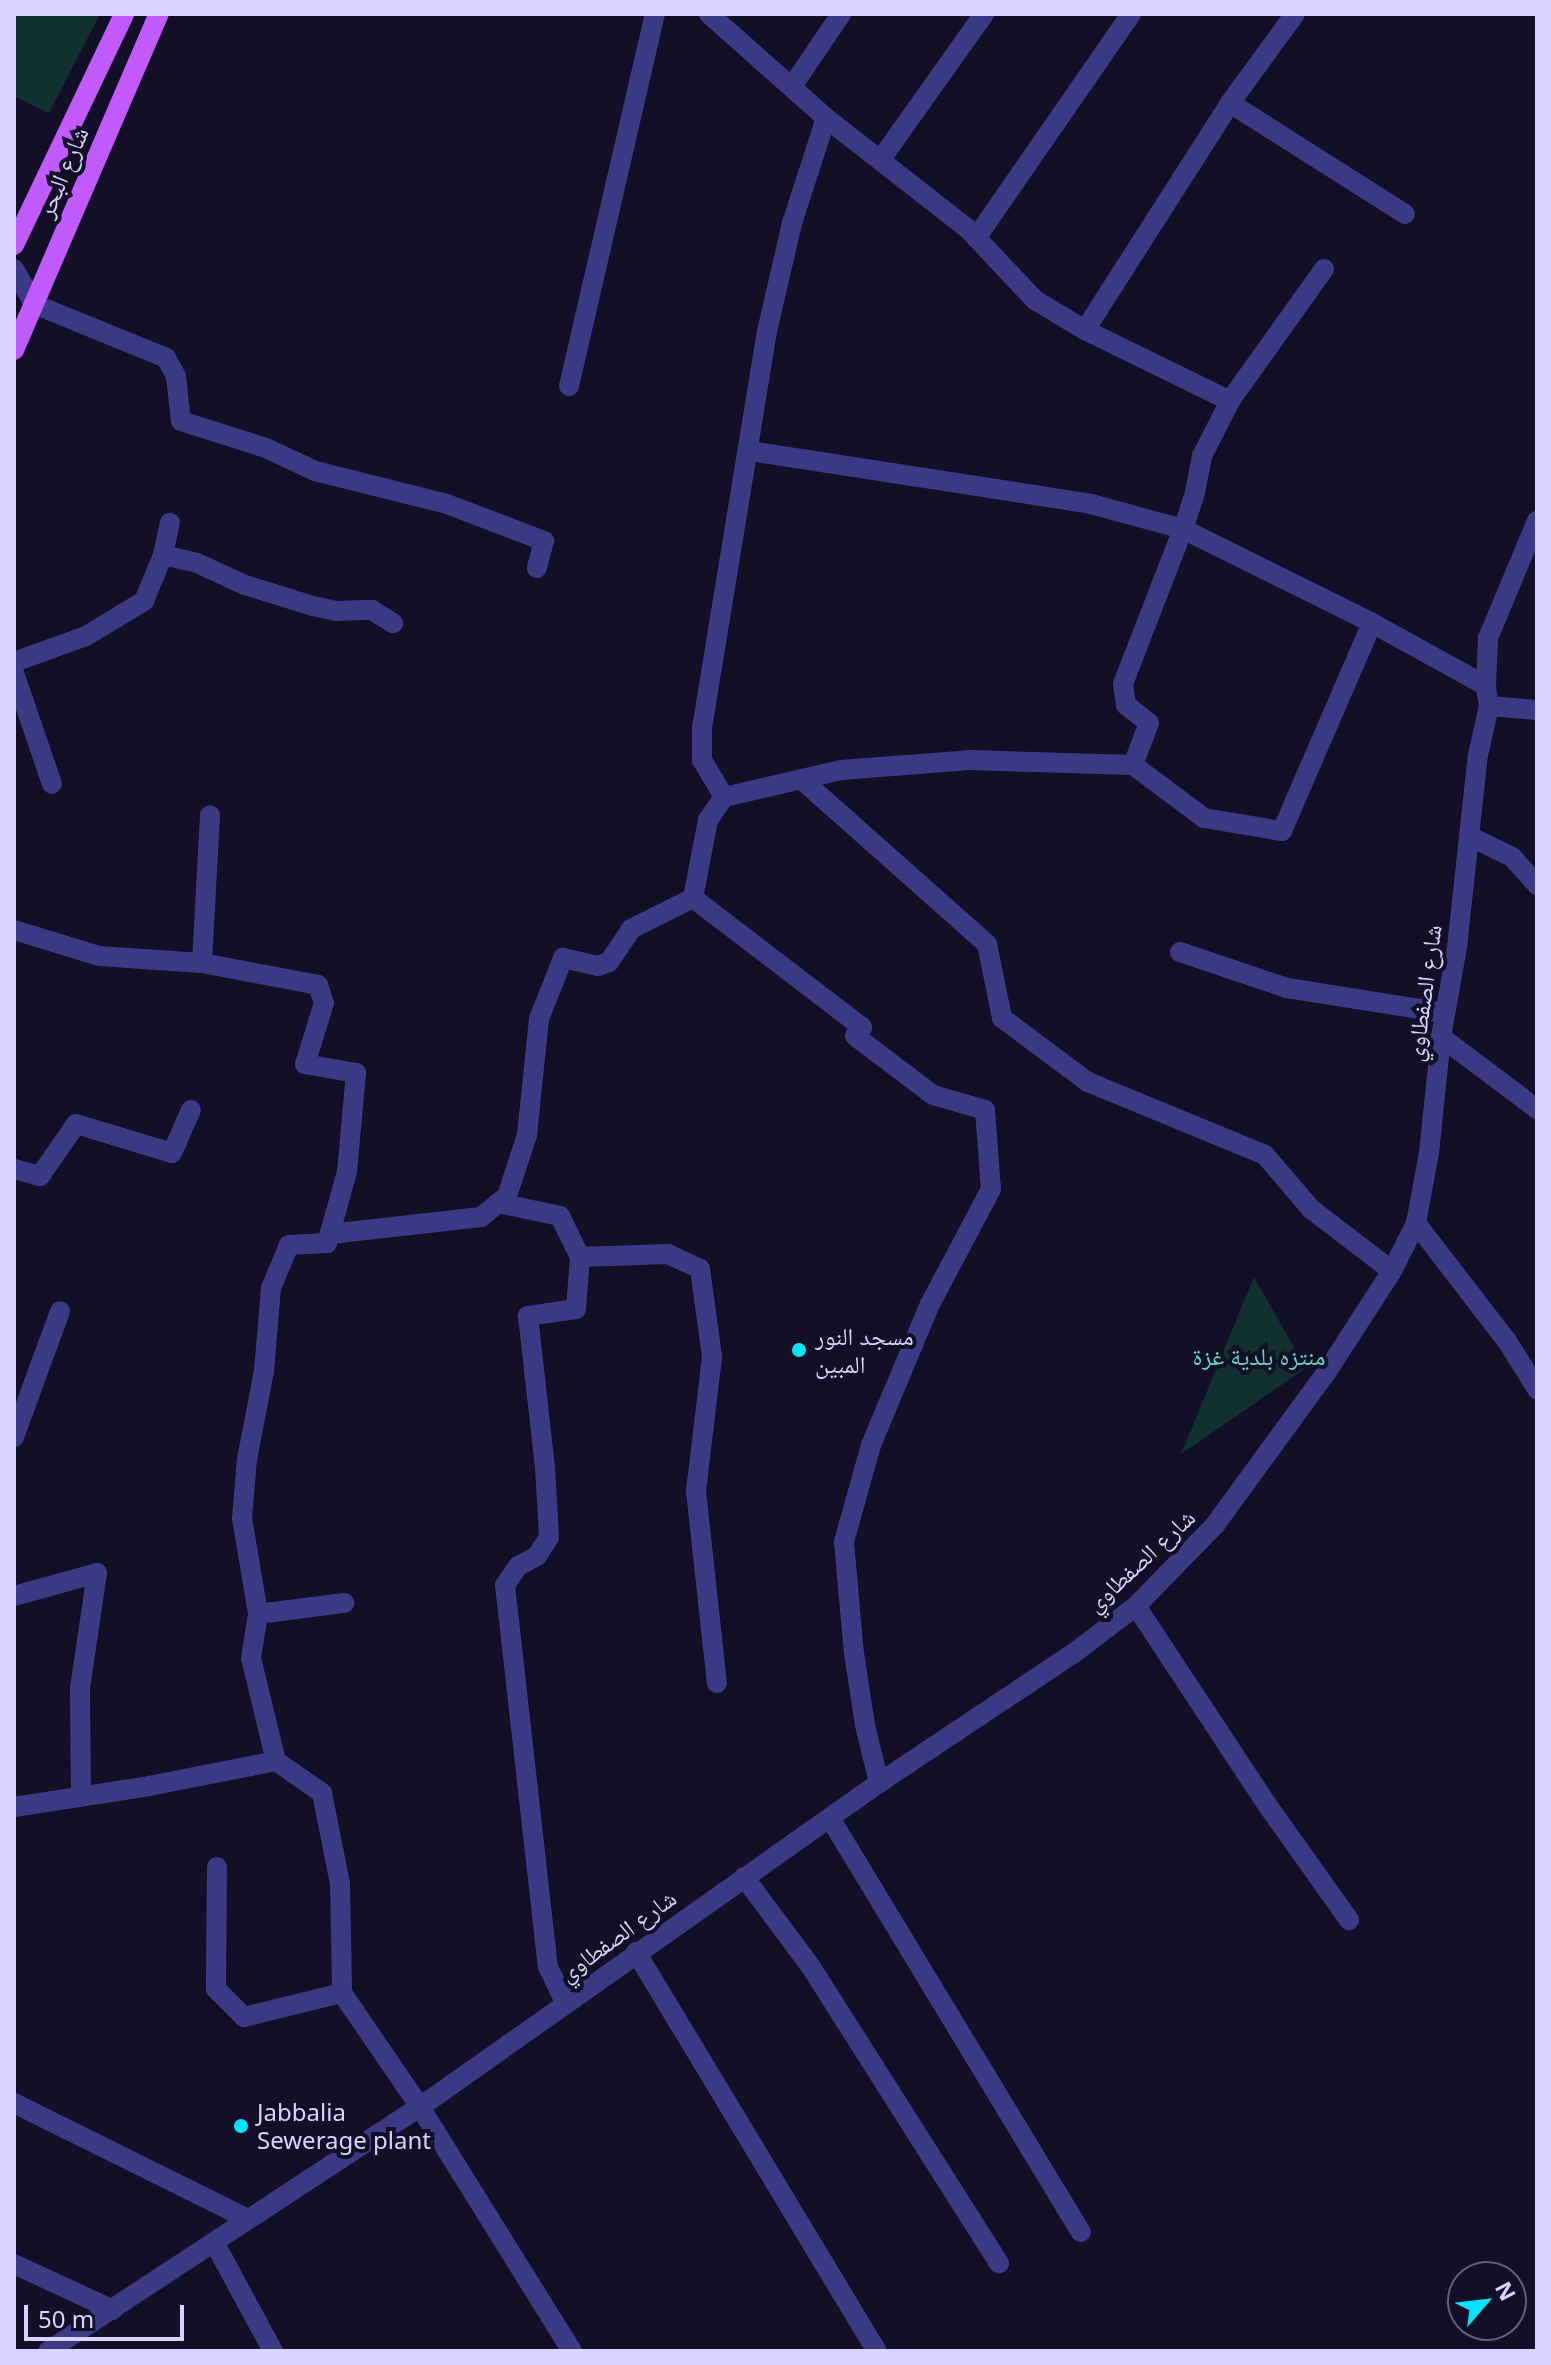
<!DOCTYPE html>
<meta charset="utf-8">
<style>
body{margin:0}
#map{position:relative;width:1551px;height:2365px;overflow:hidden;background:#130f26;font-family:"Noto Sans","Noto Naskh Arabic",sans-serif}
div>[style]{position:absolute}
.green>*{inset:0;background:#12302f}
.minor>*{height:20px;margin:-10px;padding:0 10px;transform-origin:10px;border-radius:10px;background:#3d3a85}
.major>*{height:20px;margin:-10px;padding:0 10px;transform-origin:10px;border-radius:10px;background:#c25bff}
.dots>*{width:22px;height:22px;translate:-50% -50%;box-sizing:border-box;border:4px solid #130f26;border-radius:50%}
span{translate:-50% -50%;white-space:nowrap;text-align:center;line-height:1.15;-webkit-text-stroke:8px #130f26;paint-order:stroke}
.street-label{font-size:24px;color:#d9d4ff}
.poi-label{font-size:24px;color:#d9d4ff}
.left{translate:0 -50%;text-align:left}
.park-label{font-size:24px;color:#5fe0c0}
.frame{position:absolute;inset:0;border:16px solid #d9d4ff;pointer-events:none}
.north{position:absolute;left:1447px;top:2261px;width:80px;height:80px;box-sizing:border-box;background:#130f26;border:2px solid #625e7d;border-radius:50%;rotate:62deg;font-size:22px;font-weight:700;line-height:32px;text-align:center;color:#d9d4ff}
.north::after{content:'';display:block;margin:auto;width:28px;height:36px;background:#00e5ff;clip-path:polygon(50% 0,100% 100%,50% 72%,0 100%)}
.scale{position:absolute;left:24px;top:2305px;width:160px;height:36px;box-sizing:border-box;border:4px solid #d9d4ff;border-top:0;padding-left:10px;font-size:24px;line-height:28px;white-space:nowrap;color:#d9d4ff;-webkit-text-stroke:6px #130f26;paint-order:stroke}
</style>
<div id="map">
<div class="green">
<i style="clip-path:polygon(14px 14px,100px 14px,49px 113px,14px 96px)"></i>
<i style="clip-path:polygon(1254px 1277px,1306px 1368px,1181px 1454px)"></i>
</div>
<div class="minor">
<i style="left:709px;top:14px;width:157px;rotate:41.6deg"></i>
<i style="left:826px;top:118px;width:180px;rotate:38deg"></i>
<i style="left:968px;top:229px;width:98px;rotate:46.7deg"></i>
<i style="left:1035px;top:300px;width:58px;rotate:31deg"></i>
<i style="left:1085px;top:330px;width:161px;rotate:26.1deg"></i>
<i style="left:793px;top:85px;width:86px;rotate:-55.9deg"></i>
<i style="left:1230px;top:103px;width:207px;rotate:32.4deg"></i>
<i style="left:826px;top:118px;width:110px;rotate:107.9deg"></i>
<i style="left:792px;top:223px;width:111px;rotate:103deg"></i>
<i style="left:767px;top:331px;width:400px;rotate:99.3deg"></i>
<i style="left:702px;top:726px;width:34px;rotate:90deg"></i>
<i style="left:702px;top:760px;width:43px;rotate:59.3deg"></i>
<i style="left:724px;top:797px;width:28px;rotate:125deg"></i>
<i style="left:708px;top:820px;width:79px;rotate:100.9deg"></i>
<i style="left:693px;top:898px;width:213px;rotate:37.4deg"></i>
<i style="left:862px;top:1027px;width:11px;rotate:128deg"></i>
<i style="left:855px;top:1036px;width:98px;rotate:37.1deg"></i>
<i style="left:933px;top:1095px;width:54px;rotate:16.1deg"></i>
<i style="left:985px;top:1110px;width:79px;rotate:85.7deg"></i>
<i style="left:991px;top:1189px;width:130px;rotate:117.9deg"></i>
<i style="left:930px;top:1304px;width:153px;rotate:112.7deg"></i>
<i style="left:871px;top:1445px;width:101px;rotate:105.6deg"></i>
<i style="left:844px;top:1542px;width:111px;rotate:84.9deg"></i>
<i style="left:854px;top:1653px;width:73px;rotate:81.3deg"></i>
<i style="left:865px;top:1725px;width:60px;rotate:76.4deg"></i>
<i style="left:881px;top:159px;width:178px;rotate:-54.6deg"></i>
<i style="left:976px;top:238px;width:272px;rotate:-55.3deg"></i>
<i style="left:14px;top:269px;width:40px;rotate:60.3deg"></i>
<i style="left:34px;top:304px;width:143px;rotate:22.2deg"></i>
<i style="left:166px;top:358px;width:21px;rotate:61deg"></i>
<i style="left:176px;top:376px;width:45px;rotate:83.7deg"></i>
<i style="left:181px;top:421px;width:89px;rotate:17.6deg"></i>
<i style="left:266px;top:448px;width:54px;rotate:25.1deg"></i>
<i style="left:315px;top:471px;width:136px;rotate:14deg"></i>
<i style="left:447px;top:504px;width:104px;rotate:20.9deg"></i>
<i style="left:544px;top:541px;width:28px;rotate:105deg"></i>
<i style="left:1324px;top:269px;width:162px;rotate:125.5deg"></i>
<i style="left:1230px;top:401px;width:62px;rotate:117deg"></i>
<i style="left:1202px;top:456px;width:38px;rotate:101deg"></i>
<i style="left:1195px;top:493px;width:38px;rotate:108deg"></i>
<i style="left:1183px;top:529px;width:211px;rotate:26.4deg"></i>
<i style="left:1372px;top:623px;width:130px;rotate:28.9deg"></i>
<i style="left:1085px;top:330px;width:269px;rotate:-57.4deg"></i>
<i style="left:1230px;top:103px;width:110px;rotate:-53.9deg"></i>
<i style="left:569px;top:386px;width:382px;rotate:-77deg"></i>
<i style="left:750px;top:451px;width:345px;rotate:8.8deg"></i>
<i style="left:1091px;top:504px;width:95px;rotate:15.2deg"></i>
<i style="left:1183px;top:529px;width:166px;rotate:111.2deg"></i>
<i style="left:1123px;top:684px;width:21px;rotate:82deg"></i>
<i style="left:1126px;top:705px;width:29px;rotate:38deg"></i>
<i style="left:1149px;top:723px;width:45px;rotate:110.9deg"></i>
<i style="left:163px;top:555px;width:33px;rotate:-78deg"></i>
<i style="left:14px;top:662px;width:77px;rotate:-19.9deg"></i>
<i style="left:86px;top:636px;width:68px;rotate:-31.1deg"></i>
<i style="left:144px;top:601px;width:50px;rotate:-67.6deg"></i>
<i style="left:163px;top:555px;width:35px;rotate:13deg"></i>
<i style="left:197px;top:563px;width:53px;rotate:24.6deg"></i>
<i style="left:245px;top:585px;width:71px;rotate:17.2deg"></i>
<i style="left:313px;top:606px;width:25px;rotate:12deg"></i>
<i style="left:337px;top:611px;width:35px;rotate:-2deg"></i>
<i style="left:372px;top:610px;width:25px;rotate:32deg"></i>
<i style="left:14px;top:673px;width:117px;rotate:71.1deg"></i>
<i style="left:1489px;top:706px;width:48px;rotate:4.8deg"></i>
<i style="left:801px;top:779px;width:249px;rotate:41.6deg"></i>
<i style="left:987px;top:944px;width:76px;rotate:78.5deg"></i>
<i style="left:1002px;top:1018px;width:107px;rotate:36.7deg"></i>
<i style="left:1088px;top:1082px;width:191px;rotate:22.4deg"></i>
<i style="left:1265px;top:1155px;width:71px;rotate:49.6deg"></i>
<i style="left:1311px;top:1209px;width:102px;rotate:37.4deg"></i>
<i style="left:724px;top:797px;width:120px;rotate:-13deg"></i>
<i style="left:841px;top:770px;width:129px;rotate:-4.4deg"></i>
<i style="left:970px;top:760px;width:163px;rotate:1.8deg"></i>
<i style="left:1133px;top:765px;width:89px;rotate:36.7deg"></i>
<i style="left:1204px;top:818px;width:79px;rotate:9.5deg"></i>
<i style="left:1282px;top:831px;width:227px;rotate:-66.6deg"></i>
<i style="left:1469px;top:836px;width:48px;rotate:26deg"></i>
<i style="left:1512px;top:857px;width:38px;rotate:48deg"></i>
<i style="left:14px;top:930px;width:89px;rotate:17deg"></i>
<i style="left:99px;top:956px;width:103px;rotate:3.9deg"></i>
<i style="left:202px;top:963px;width:118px;rotate:10.7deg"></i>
<i style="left:318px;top:985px;width:19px;rotate:72deg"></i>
<i style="left:324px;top:1003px;width:64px;rotate:107.3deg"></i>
<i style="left:305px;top:1064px;width:52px;rotate:10deg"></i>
<i style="left:356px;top:1073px;width:99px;rotate:95.2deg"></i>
<i style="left:347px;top:1172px;width:74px;rotate:105.7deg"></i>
<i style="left:327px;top:1243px;width:38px;rotate:177deg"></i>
<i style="left:289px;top:1245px;width:47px;rotate:112.7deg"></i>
<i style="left:271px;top:1288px;width:83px;rotate:94.8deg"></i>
<i style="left:264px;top:1371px;width:90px;rotate:100.9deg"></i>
<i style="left:247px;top:1459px;width:59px;rotate:94.8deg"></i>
<i style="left:242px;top:1518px;width:97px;rotate:80.5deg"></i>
<i style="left:258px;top:1614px;width:45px;rotate:99deg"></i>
<i style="left:251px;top:1658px;width:106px;rotate:76.4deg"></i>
<i style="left:276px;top:1761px;width:56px;rotate:34.8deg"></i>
<i style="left:322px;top:1793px;width:93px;rotate:78.8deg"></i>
<i style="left:340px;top:1884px;width:109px;rotate:88.9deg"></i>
<i style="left:342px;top:1993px;width:138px;rotate:55.6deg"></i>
<i style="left:420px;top:2107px;width:287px;rotate:58.1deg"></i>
<i style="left:1180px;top:952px;width:113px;rotate:18.6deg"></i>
<i style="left:1287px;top:988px;width:159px;rotate:9deg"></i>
<i style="left:202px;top:963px;width:148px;rotate:-86.9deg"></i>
<i style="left:1441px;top:1037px;width:120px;rotate:36.9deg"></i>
<i style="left:14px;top:1169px;width:27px;rotate:15deg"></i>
<i style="left:40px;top:1176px;width:63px;rotate:-55.3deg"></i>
<i style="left:76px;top:1124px;width:100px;rotate:16.8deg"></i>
<i style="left:172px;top:1153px;width:47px;rotate:-66.2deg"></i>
<i style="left:498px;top:1203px;width:63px;rotate:11.8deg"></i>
<i style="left:560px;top:1216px;width:46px;rotate:64deg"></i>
<i style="left:580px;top:1257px;width:52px;rotate:94.4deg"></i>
<i style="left:576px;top:1309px;width:49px;rotate:171.7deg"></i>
<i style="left:528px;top:1316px;width:152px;rotate:83.6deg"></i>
<i style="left:545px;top:1467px;width:70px;rotate:86.7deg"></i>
<i style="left:549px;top:1537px;width:22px;rotate:122deg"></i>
<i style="left:537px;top:1556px;width:21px;rotate:152deg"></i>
<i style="left:518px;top:1566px;width:23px;rotate:124deg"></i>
<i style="left:505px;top:1585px;width:384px;rotate:83.6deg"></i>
<i style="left:548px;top:1967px;width:41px;rotate:64.1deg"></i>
<i style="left:1416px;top:1223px;width:149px;rotate:52.4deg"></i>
<i style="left:1507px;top:1341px;width:57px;rotate:58deg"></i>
<i style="left:330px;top:1234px;width:152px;rotate:-6.4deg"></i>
<i style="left:481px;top:1217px;width:33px;rotate:-39deg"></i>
<i style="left:507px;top:1196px;width:64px;rotate:-71.8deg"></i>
<i style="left:527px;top:1135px;width:117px;rotate:-84.1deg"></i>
<i style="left:539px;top:1019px;width:66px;rotate:-68.5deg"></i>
<i style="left:563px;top:958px;width:36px;rotate:13deg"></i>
<i style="left:598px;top:966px;width:12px;rotate:-20deg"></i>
<i style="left:609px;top:962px;width:40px;rotate:-56deg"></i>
<i style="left:631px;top:929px;width:69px;rotate:-26.6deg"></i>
<i style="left:580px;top:1257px;width:88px;rotate:-2deg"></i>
<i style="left:668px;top:1254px;width:35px;rotate:25deg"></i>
<i style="left:700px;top:1269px;width:89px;rotate:82.2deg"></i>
<i style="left:712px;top:1357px;width:135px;rotate:96.8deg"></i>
<i style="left:696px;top:1491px;width:193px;rotate:83.8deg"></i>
<i style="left:14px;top:1437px;width:134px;rotate:-69.9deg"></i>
<i style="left:14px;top:1596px;width:86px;rotate:-15.5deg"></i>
<i style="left:97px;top:1573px;width:116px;rotate:98.4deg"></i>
<i style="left:80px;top:1688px;width:108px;rotate:89.5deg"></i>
<i style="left:1136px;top:1606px;width:240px;rotate:56.6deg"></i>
<i style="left:1268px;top:1806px;width:140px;rotate:54.6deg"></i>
<i style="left:258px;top:1614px;width:87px;rotate:-7.3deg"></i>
<i style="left:14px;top:1807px;width:137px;rotate:-8.8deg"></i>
<i style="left:149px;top:1786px;width:129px;rotate:-11.1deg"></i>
<i style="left:830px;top:1818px;width:484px;rotate:58.8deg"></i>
<i style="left:217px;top:1867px;width:122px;rotate:90.5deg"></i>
<i style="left:216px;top:1989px;width:40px;rotate:45deg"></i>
<i style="left:244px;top:2017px;width:101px;rotate:-13.8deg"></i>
<i style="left:744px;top:1877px;width:112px;rotate:53.3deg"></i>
<i style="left:811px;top:1967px;width:351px;rotate:57.6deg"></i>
<i style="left:636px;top:1952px;width:466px;rotate:58.9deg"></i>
<i style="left:14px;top:2103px;width:261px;rotate:26.4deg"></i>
<i style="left:214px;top:2242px;width:124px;rotate:61.6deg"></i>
<i style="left:14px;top:2264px;width:109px;rotate:24.9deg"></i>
<i style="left:48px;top:2351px;width:445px;rotate:-33.3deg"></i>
<i style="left:420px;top:2107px;width:562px;rotate:-35.22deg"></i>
<i style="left:879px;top:1783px;width:234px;rotate:-33.7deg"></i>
<i style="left:1074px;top:1653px;width:78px;rotate:-37.2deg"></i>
<i style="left:1136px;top:1606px;width:113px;rotate:-45.7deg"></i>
<i style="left:1215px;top:1525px;width:188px;rotate:-53.9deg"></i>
<i style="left:1326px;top:1373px;width:121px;rotate:-57.1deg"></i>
<i style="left:1392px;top:1271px;width:54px;rotate:-63.4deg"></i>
<i style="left:1416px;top:1223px;width:71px;rotate:-79.5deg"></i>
<i style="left:1429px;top:1153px;width:117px;rotate:-84.1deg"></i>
<i style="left:1441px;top:1037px;width:91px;rotate:-79.9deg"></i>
<i style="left:1457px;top:947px;width:193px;rotate:-83.8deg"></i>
<i style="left:1478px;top:755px;width:50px;rotate:-77.3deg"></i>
<i style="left:1489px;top:706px;width:20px;rotate:-99deg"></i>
<i style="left:1486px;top:686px;width:48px;rotate:-87.6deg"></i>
<i style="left:1488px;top:638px;width:127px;rotate:-67.3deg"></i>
</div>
<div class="major">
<i style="left:14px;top:245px;width:256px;rotate:-64.5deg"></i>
<i style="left:14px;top:350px;width:366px;rotate:-66.7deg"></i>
</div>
<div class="dots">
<i style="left:799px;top:1350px;background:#00e5ff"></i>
<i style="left:241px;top:2126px;background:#00e5ff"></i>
</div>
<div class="street-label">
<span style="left:62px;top:172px;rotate:-67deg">شارع البحر</span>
<span style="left:1423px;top:993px;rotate:-82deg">شارع الصفطاوي</span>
<span style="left:1140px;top:1560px;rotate:-43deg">شارع الصفطاوي</span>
<span style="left:617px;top:1935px;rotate:-36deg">شارع الصفطاوي</span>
</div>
<div class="poi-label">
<span class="left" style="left:815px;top:1350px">مسجد النور<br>المبين</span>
<span class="left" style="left:257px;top:2126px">Jabbalia<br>Sewerage plant</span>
</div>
<div class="park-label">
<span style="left:1259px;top:1356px">منتزه بلدية غزة</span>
</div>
<div class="frame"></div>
<div class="north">N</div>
<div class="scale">50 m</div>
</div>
